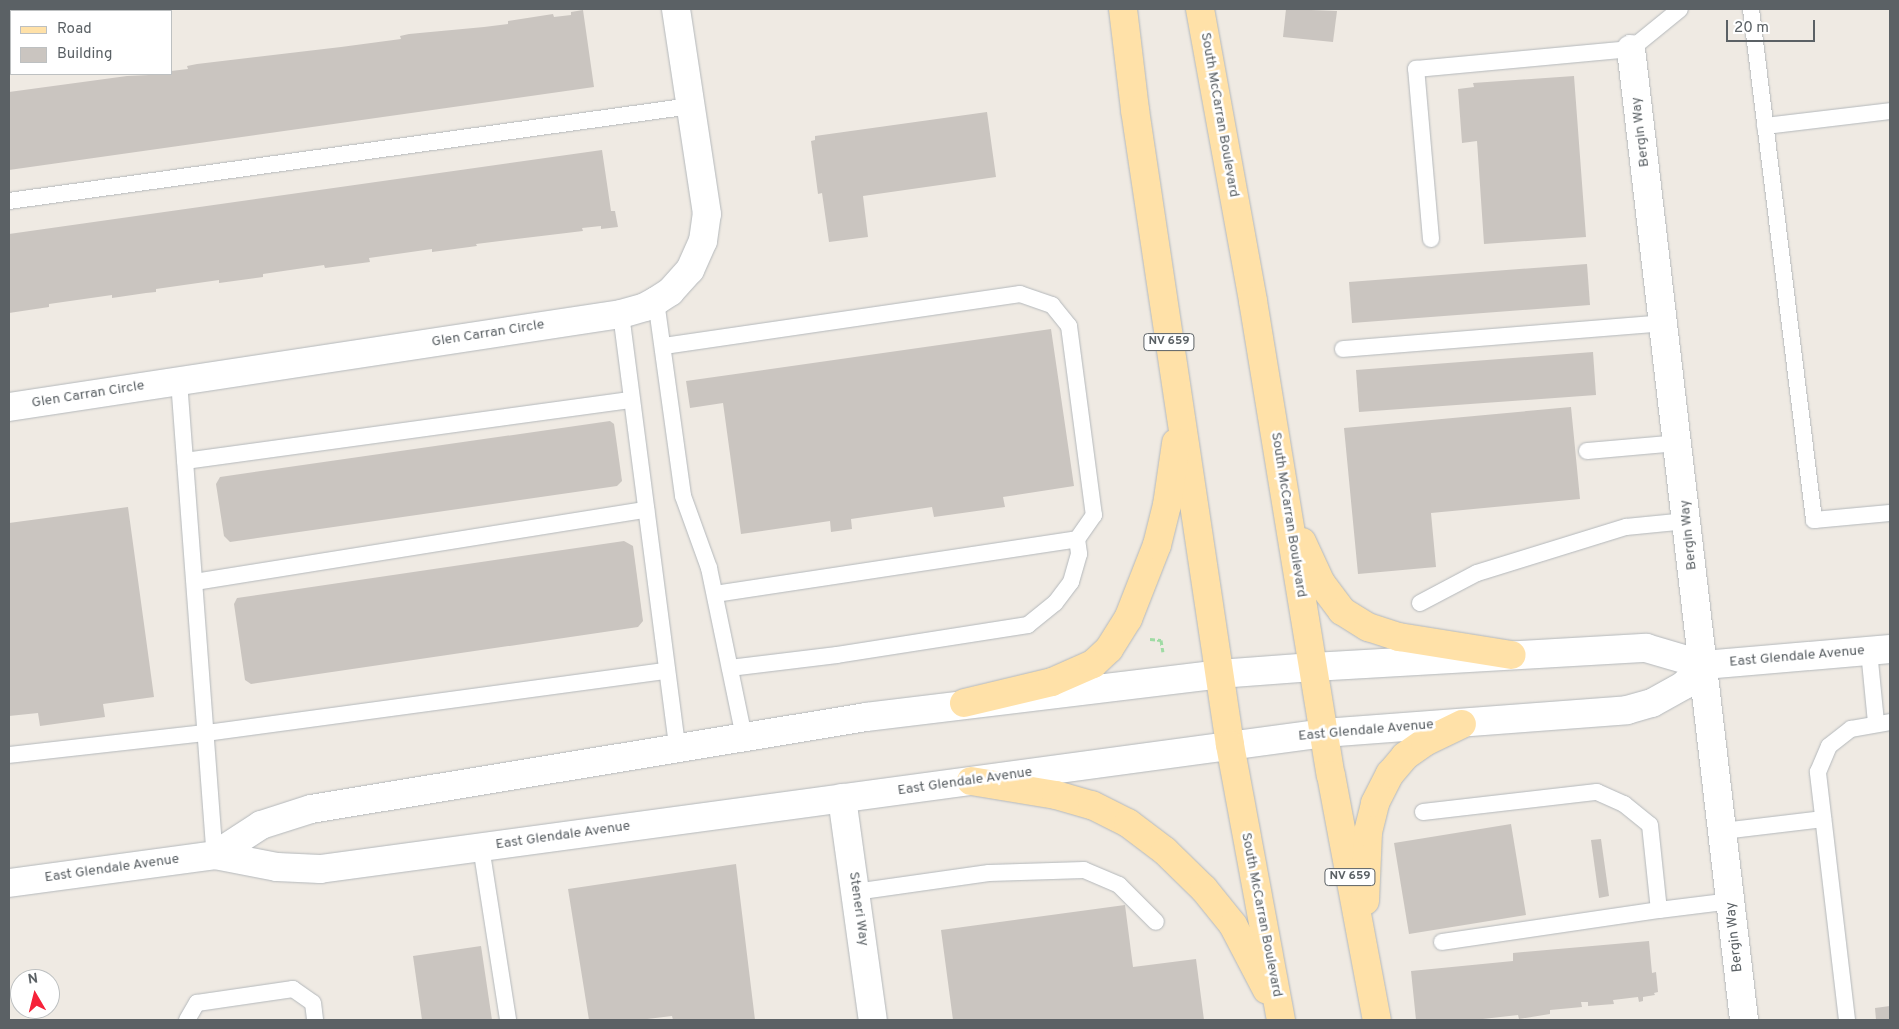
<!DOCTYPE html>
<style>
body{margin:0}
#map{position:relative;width:1899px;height:1029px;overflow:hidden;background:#efeae3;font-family:Overpass,sans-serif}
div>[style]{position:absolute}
.building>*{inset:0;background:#cac5c0}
.path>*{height:3px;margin-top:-1.5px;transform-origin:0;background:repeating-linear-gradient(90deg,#9fdba4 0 5px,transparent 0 7.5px)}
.roads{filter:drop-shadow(0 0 1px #b4b8bb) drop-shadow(0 0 1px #b4b8bb)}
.service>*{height:16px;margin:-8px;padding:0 8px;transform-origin:8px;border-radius:8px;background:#fff}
.minor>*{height:28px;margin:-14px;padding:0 14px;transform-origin:14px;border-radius:14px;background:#fff}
.tertiary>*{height:28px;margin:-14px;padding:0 14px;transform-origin:14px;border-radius:14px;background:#fff}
.secondary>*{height:28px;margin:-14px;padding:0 14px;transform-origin:14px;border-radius:14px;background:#fff}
.primary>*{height:28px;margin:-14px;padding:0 14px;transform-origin:14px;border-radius:14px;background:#ffe1a8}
span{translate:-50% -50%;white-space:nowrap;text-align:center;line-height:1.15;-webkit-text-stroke:5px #fff;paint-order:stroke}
.shield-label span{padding:1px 4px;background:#fff;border:1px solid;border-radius:4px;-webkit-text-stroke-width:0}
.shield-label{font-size:12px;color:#5b6165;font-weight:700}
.street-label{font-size:14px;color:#5b6165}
.frame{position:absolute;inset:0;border:10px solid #5b6165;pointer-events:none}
.legend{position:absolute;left:10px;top:10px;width:162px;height:65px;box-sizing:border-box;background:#fff;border:1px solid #bdc0c1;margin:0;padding:6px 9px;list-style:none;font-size:15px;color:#5b6165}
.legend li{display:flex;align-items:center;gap:10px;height:25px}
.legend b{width:25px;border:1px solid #bdc0c1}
.north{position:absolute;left:10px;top:969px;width:50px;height:50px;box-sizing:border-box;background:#fff;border:1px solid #bdc0c1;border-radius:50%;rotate:352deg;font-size:14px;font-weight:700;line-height:20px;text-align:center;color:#5b6165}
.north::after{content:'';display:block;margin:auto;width:18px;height:22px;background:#f62239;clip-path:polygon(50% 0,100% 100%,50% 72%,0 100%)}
.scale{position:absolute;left:1726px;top:20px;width:89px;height:22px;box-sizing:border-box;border:2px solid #5b6165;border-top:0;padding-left:6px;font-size:15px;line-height:18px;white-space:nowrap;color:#5b6165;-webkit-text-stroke:4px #fff;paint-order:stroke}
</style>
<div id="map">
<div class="building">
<i style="clip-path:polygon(1286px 9px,1337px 11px,1333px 42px,1283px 37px)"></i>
<i style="clip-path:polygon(583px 10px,594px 87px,9px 170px,9px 92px,127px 76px,171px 74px,171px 71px,188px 69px,187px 66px,197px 64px,341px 47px,401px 39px,400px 36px,409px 34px,484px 27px,508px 24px,508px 21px,553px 14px,554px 17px,571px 15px,571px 12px)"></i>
<i style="clip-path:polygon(1574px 76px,1586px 237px,1484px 244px,1477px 141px,1462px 143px,1458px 89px,1474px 87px,1473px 83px)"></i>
<i style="clip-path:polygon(987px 112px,996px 177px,863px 196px,868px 237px,829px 242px,822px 193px,818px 194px,811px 141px,815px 140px,815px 136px)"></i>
<i style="clip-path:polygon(602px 150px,611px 211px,615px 211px,618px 227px,601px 229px,601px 226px,582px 228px,583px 231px,476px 244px,477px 246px,432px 252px,432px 249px,369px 258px,370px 262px,325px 268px,324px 265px,263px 274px,263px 277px,219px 283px,219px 280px,156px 289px,156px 292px,146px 293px,112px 298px,112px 295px,49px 304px,49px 307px,9px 313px,9px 234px)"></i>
<i style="clip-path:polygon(1587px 264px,1590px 305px,1352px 323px,1349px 282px)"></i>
<i style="clip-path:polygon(1051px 329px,1074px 486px,1003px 497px,1005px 507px,934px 517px,932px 507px,851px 519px,852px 529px,831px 532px,830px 521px,741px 534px,723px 403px,690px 408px,686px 381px)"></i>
<i style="clip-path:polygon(1593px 352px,1596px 395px,1359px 412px,1356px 370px)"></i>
<i style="clip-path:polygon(1571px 407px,1580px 499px,1431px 513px,1436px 567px,1358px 574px,1344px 428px)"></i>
<i style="clip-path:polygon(610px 421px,614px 424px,622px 481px,617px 486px,230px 542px,224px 536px,216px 484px,220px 477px)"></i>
<i style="clip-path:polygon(128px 507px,154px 697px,103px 704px,105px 717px,40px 726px,38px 713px,9px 716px,9px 523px)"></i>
<i style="clip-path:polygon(624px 541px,633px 546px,643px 621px,638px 627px,251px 684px,245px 680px,234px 604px,237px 598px)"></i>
<i style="clip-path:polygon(1511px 824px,1526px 915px,1409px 934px,1394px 843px)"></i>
<i style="clip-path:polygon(1601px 839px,1609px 896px,1599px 898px,1591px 840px)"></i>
<i style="clip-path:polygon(736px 864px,755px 1020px,673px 1020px,672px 1016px,639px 1020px,589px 1020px,568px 889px)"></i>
<i style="clip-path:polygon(1125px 905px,1133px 967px,1196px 959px,1204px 1020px,953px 1020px,941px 930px)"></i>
<i style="clip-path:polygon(1649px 941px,1652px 973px,1656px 972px,1658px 992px,1654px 993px,1655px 995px,1643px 997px,1643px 1001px,1639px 1002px,1638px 997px,1613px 1000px,1614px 1004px,1588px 1006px,1588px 1002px,1581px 1002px,1582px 1007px,1550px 1010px,1550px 1014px,1519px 1019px,1518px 1015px,1474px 1020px,1416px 1020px,1411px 971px,1513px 961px,1513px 953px)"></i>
<i style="clip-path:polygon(481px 946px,492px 1020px,422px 1020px,413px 956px)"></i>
<i style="clip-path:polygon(1890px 1006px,1890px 1020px,1876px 1020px,1875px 1008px)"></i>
</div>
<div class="path">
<i style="left:1150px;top:639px;width:11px;rotate:5deg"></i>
<i style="left:1161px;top:640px;width:12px;rotate:81deg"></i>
</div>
<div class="roads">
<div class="service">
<i style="left:1751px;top:9px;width:515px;rotate:82.97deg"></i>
<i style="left:1814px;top:520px;width:76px;rotate:-5.3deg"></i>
<i style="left:1765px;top:126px;width:126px;rotate:-6.8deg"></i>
<i style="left:9px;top:201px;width:689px;rotate:-7.93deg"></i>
<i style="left:1431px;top:239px;width:171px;rotate:-95deg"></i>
<i style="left:1416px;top:69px;width:216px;rotate:-5.3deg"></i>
<i style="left:1631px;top:49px;width:63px;rotate:-39.2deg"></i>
<i style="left:656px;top:301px;width:197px;rotate:82.1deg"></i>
<i style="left:683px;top:496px;width:77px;rotate:70.1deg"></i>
<i style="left:709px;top:568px;width:173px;rotate:78.3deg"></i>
<i style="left:621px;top:314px;width:438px;rotate:82.6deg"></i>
<i style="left:664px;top:346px;width:360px;rotate:-8.3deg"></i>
<i style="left:1020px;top:294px;width:34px;rotate:19deg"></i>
<i style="left:1052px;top:305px;width:27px;rotate:51deg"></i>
<i style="left:1069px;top:326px;width:191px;rotate:82.5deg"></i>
<i style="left:1094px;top:515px;width:29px;rotate:125deg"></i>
<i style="left:1343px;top:349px;width:322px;rotate:-4.6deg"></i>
<i style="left:179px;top:381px;width:475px;rotate:85.7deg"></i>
<i style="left:1587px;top:451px;width:91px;rotate:-5deg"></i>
<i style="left:185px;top:461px;width:451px;rotate:-7.8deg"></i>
<i style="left:195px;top:582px;width:457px;rotate:-9.1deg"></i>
<i style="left:715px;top:594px;width:366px;rotate:-8.6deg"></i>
<i style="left:1077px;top:539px;width:15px;rotate:82deg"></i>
<i style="left:1079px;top:554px;width:29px;rotate:106deg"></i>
<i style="left:1071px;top:582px;width:26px;rotate:127deg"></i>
<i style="left:1055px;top:603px;width:35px;rotate:141deg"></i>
<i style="left:1028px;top:625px;width:193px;rotate:171.1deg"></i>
<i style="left:837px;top:655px;width:108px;rotate:173.1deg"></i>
<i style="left:1420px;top:603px;width:64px;rotate:-27.8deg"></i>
<i style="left:1477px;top:573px;width:156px;rotate:-17.2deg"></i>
<i style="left:1626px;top:527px;width:61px;rotate:-5.6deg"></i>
<i style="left:1869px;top:651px;width:72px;rotate:84.4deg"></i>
<i style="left:9px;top:755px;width:198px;rotate:-6.4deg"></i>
<i style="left:206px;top:733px;width:464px;rotate:-7.7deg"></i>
<i style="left:1423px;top:812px;width:175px;rotate:-6.6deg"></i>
<i style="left:1597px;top:792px;width:30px;rotate:24deg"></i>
<i style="left:1624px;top:804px;width:33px;rotate:39deg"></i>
<i style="left:1650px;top:825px;width:85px;rotate:84deg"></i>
<i style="left:1659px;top:910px;width:73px;rotate:-7.1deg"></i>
<i style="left:1723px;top:831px;width:101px;rotate:-6.8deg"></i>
<i style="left:481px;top:847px;width:175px;rotate:81.1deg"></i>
<i style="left:855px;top:892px;width:135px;rotate:-8.1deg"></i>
<i style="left:989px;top:873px;width:95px;rotate:-1.8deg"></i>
<i style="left:1084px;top:870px;width:38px;rotate:23deg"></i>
<i style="left:1119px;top:885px;width:52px;rotate:45deg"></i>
<i style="left:1442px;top:942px;width:219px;rotate:-8.4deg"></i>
<i style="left:187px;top:1020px;width:20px;rotate:-60deg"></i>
<i style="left:197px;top:1003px;width:97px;rotate:-8.3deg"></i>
<i style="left:293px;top:989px;width:24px;rotate:35deg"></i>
<i style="left:313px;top:1003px;width:17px;rotate:83deg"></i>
<i style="left:1847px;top:1020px;width:250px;rotate:-96.7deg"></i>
<i style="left:1818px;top:772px;width:28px;rotate:-67deg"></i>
<i style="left:1829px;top:746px;width:28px;rotate:-38deg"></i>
<i style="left:1851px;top:729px;width:40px;rotate:-10deg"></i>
</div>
<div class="minor">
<i style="left:9px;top:12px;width:18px;rotate:-9deg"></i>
<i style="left:1631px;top:49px;width:978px;rotate:83.36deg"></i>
<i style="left:9px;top:407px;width:619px;rotate:-8.64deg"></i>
<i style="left:621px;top:314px;width:25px;rotate:-16deg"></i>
<i style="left:645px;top:307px;width:13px;rotate:-29deg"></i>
<i style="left:656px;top:301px;width:17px;rotate:-33deg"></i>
<i style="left:670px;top:292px;width:30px;rotate:-48deg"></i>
<i style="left:690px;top:270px;width:32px;rotate:-66deg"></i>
<i style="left:703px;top:241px;width:27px;rotate:-82deg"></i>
<i style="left:707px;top:214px;width:207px;rotate:-98.6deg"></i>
<i style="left:842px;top:798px;width:224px;rotate:82.1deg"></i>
</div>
<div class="tertiary">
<i style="left:1313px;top:667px;width:334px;rotate:-3.3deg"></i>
<i style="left:1646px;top:648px;width:60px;rotate:16.3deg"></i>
<i style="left:1704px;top:665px;width:187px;rotate:-4.9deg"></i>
<i style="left:1324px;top:733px;width:304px;rotate:-4.3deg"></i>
<i style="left:1627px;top:710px;width:26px;rotate:-16deg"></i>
<i style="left:1652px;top:703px;width:37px;rotate:-29deg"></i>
<i style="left:1684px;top:685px;width:28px;rotate:-45deg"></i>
</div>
<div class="secondary">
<i style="left:215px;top:855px;width:55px;rotate:-33.1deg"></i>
<i style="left:261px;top:825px;width:52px;rotate:-17.7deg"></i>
<i style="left:311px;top:809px;width:563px;rotate:-9.41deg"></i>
<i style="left:866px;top:717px;width:356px;rotate:-6.9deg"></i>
<i style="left:1219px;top:674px;width:94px;rotate:-4.3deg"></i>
<i style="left:9px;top:883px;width:208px;rotate:-7.7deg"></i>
<i style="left:215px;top:855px;width:63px;rotate:11deg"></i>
<i style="left:277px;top:867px;width:43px;rotate:2.7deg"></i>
<i style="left:320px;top:869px;width:1013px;rotate:-7.71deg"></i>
</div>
<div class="primary">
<i style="left:1123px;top:9px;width:102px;rotate:83.2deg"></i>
<i style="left:1135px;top:110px;width:642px;rotate:81.49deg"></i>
<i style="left:1230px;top:745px;width:280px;rotate:79.5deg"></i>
<i style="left:1200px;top:9px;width:297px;rotate:79.7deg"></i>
<i style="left:1253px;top:301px;width:480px;rotate:80.7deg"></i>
<i style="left:1331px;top:775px;width:249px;rotate:79.4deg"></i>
<i style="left:1302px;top:542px;width:45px;rotate:65.1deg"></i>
<i style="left:1321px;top:583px;width:35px;rotate:53deg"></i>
<i style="left:1342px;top:611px;width:31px;rotate:32deg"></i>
<i style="left:1368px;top:627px;width:33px;rotate:18deg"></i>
<i style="left:1399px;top:637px;width:114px;rotate:9.1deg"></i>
<i style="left:964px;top:703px;width:90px;rotate:-13.4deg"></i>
<i style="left:1052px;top:682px;width:45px;rotate:-23.7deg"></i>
<i style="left:1093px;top:664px;width:22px;rotate:-43deg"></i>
<i style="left:1109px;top:649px;width:36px;rotate:-58deg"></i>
<i style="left:1128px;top:619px;width:79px;rotate:-68.6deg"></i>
<i style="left:1157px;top:545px;width:41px;rotate:-76deg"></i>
<i style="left:1167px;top:505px;width:63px;rotate:-81.7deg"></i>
<i style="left:971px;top:781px;width:86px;rotate:9.4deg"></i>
<i style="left:1056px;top:795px;width:37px;rotate:16deg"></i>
<i style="left:1092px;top:805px;width:40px;rotate:26.6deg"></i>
<i style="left:1128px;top:823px;width:46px;rotate:37.1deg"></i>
<i style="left:1165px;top:851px;width:54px;rotate:44.3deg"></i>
<i style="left:1204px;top:889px;width:46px;rotate:51.1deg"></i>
<i style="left:1233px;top:925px;width:73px;rotate:62.4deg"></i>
<i style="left:1365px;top:901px;width:69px;rotate:-87.5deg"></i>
<i style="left:1368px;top:832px;width:30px;rotate:-76deg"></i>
<i style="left:1375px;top:803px;width:33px;rotate:-63deg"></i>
<i style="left:1390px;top:774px;width:23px;rotate:-50deg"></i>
<i style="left:1405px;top:756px;width:24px;rotate:-35deg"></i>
<i style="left:1425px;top:742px;width:41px;rotate:-25.9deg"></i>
</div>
</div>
<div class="shield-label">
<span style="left:1169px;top:342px">NV 659</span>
<span style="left:1350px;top:877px">NV 659</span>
</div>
<div class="street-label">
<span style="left:1219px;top:115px;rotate:80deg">South McCarran Boulevard</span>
<span style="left:1641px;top:132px;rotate:-97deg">Bergin Way</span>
<span style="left:488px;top:334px;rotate:-9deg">Glen Carran Circle</span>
<span style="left:88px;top:395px;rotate:-9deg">Glen Carran Circle</span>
<span style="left:1288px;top:515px;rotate:81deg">South McCarran Boulevard</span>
<span style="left:1689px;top:535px;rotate:-96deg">Bergin Way</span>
<span style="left:1797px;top:657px;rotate:-5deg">East Glendale Avenue</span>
<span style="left:1366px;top:731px;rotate:-5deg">East Glendale Avenue</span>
<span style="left:965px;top:782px;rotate:-8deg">East Glendale Avenue</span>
<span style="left:563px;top:836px;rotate:-8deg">East Glendale Avenue</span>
<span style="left:112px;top:869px;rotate:-8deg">East Glendale Avenue</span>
<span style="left:858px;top:909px;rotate:82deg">Steneri Way</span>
<span style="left:1261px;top:915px;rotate:79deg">South McCarran Boulevard</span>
<span style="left:1735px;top:937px;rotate:-96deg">Bergin Way</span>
</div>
<div class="frame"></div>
<ul class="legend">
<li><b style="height:6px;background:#ffe1a8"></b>Road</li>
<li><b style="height:14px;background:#cac5c0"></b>Building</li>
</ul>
<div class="north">N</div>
<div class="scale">20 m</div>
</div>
